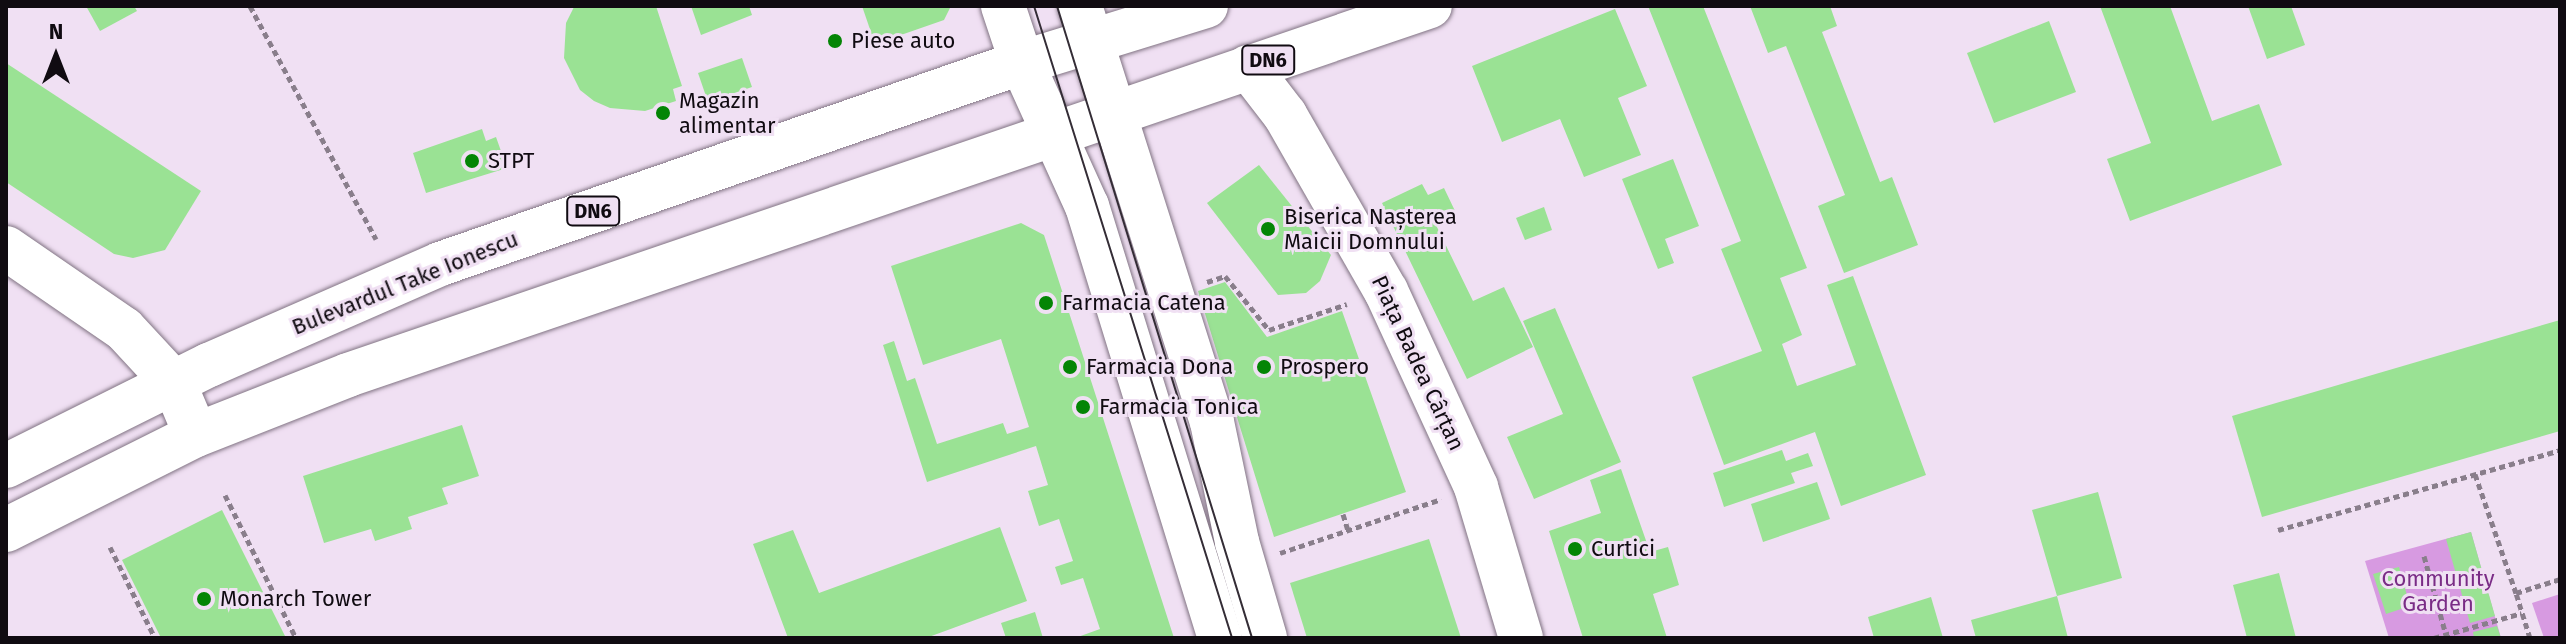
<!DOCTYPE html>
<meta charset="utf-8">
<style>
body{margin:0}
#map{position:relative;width:2566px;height:644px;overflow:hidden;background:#f0e0f3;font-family:"Fira Sans",sans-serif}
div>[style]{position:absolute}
.green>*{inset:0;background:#d79ae1}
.building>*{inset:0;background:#9ae294}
.path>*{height:5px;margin-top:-2.5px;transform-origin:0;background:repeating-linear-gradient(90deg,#897e8b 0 6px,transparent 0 10px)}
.roads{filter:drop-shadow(0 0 2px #817383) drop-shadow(0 0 2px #817383)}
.minor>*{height:44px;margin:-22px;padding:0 22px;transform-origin:22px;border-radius:22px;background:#fff}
.major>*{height:44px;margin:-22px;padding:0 22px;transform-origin:22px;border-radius:22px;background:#fff}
.tram>*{height:2px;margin:-1px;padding:0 1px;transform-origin:1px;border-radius:1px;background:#342d36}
.dots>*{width:22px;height:22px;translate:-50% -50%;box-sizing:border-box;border:4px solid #f0e0f3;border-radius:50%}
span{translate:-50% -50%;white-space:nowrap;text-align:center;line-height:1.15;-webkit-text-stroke:6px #f0e0f3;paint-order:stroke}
.shield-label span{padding:2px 6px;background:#f0e0f3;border:2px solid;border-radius:6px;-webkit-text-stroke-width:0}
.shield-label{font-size:20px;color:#100b11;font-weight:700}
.poi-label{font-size:22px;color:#100b11}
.left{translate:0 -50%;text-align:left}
.street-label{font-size:22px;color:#100b11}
.park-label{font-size:22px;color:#7a2c86}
.frame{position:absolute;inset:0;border:8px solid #100b11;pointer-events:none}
.north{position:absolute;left:16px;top:16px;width:80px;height:80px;-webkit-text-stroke:6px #f0e0f3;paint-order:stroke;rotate:0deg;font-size:22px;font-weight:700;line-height:32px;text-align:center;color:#100b11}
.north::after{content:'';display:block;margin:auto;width:28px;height:36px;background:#100b11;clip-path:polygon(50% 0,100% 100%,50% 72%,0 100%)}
</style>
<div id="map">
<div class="green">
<i style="clip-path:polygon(2471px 532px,2501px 638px,2389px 638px,2365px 561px)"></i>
<i style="clip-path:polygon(2560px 594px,2560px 638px,2544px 638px,2532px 603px)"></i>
</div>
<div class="building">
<i style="clip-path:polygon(86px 6px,134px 6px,137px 11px,100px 31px)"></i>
<i style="clip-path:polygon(656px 6px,682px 86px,673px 89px,676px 101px,645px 111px,610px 108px,594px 101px,580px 90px,564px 58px,566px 23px,574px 7px)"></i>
<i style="clip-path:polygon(691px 6px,749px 6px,752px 15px,701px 35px)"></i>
<i style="clip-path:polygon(862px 6px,950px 6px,950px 8px,944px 20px,875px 44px)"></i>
<i style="clip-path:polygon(1648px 6px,1703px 6px,1807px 268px,1780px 278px,1802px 335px,1782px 344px,1797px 386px,1856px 365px,1827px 285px,1853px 276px,1926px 475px,1841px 506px,1815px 432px,1724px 465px,1692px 377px,1762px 351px,1721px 249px,1741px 241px)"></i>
<i style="clip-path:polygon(1750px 6px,1830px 6px,1837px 26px,1822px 32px,1880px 182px,1892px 177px,1918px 245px,1844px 273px,1818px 206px,1845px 195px,1786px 46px,1768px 53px)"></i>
<i style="clip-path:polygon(2100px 6px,2170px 6px,2212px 121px,2259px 104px,2282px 165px,2130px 221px,2107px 159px,2151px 143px)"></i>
<i style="clip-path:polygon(2248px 6px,2291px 6px,2305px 45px,2267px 59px)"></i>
<i style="clip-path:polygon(1615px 9px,1647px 86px,1618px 98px,1641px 155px,1584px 177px,1560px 119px,1502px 142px,1472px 66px)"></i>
<i style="clip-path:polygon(2049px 21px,2076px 92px,1994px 123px,1967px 53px)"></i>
<i style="clip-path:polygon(742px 58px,752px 87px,708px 102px,698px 73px)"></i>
<i style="clip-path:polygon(6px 63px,201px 191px,165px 250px,133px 258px,114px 254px,6px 182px)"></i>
<i style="clip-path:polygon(482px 129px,486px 141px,496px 137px,507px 168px,426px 193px,413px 153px)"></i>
<i style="clip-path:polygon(1673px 159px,1699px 226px,1665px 239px,1674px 263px,1658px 269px,1622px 179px)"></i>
<i style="clip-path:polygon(1259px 165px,1331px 255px,1320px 281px,1306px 293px,1278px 295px,1207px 203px)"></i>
<i style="clip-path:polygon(1422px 184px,1428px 195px,1444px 188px,1456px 213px,1435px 223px,1473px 301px,1504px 287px,1533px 347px,1467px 379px,1382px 203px)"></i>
<i style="clip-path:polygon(1544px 207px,1552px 230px,1525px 240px,1516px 218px)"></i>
<i style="clip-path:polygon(1021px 223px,1044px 235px,1174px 638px,1075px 638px,1100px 629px,1083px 578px,1061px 585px,1055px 567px,1073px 561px,1059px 519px,1039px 526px,1028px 491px,1048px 485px,1036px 446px,927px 482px,883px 345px,894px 341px,907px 381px,915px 378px,937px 444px,1003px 423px,1007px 434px,1029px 427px,1001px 339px,923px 365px,891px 266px)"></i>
<i style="clip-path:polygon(1225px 282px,1267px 337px,1342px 311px,1406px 492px,1274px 537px,1198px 291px)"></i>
<i style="clip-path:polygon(1555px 308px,1621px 462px,1534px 499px,1507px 437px,1563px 414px,1523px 321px)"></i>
<i style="clip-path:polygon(2560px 320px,2560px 431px,2262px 517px,2232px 416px)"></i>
<i style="clip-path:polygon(462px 425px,479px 476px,442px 488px,448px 504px,408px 517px,412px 529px,375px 541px,371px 529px,324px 543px,303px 476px)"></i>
<i style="clip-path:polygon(1782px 450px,1786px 461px,1808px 453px,1813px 466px,1791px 473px,1795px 483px,1724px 507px,1713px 473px)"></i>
<i style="clip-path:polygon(1621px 469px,1650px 552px,1668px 547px,1679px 585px,1653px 594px,1667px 638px,1583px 638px,1549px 531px,1601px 513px,1590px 480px)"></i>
<i style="clip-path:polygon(1817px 482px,1830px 519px,1763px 542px,1751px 504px)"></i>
<i style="clip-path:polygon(2098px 492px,2122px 578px,2057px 596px,2068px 638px,1976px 638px,1971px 620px,2057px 596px,2032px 510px)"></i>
<i style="clip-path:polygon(222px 510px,286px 638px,161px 638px,122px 560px)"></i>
<i style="clip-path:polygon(1000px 527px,1027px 601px,926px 638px,788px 638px,753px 544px,793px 530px,819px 593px)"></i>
<i style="clip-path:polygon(2471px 532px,2495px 616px,2470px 623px,2446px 539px)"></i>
<i style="clip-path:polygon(1429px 539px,1461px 638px,1307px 638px,1290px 583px)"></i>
<i style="clip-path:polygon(2399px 567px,2410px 606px,2386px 614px,2373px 574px)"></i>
<i style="clip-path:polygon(2279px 573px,2296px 638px,2247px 638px,2233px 585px)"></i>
<i style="clip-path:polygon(1931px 597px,1943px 638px,1874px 638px,1868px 617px)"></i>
<i style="clip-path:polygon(1035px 612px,1043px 638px,1006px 638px,1001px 623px)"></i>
<i style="clip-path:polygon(2497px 626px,2501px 638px,2474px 638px,2473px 632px)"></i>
</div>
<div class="path">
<i style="left:250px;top:6px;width:265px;rotate:61.6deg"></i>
<i style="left:1207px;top:282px;width:19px;rotate:-18deg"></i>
<i style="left:1225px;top:276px;width:70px;rotate:50.8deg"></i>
<i style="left:1269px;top:330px;width:82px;rotate:-18.4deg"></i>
<i style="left:2475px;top:474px;width:126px;rotate:71deg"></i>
<i style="left:225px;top:495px;width:160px;rotate:63.6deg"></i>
<i style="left:1343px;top:514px;width:17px;rotate:73deg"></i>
<i style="left:2278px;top:530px;width:293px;rotate:-15.8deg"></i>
<i style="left:110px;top:547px;width:102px;rotate:63.7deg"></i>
<i style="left:1280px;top:553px;width:170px;rotate:-18.5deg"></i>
<i style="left:2424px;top:556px;width:82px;rotate:74.4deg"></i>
<i style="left:2434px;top:638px;width:91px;rotate:-15.9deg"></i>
<i style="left:2530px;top:638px;width:47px;rotate:-107.3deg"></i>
<i style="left:2516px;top:593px;width:46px;rotate:-17.7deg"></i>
</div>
<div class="roads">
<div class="minor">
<i style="left:1003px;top:6px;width:60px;rotate:71.6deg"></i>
<i style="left:1022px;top:63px;width:157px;rotate:65.6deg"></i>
<i style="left:1087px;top:206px;width:452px;rotate:72.9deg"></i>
<i style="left:1080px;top:6px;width:436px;rotate:72.4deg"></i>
<i style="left:1212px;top:422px;width:123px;rotate:78.2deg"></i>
<i style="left:1237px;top:542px;width:100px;rotate:73.7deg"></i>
<i style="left:1248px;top:67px;width:61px;rotate:52.4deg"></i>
<i style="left:1285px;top:115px;width:203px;rotate:60.2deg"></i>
<i style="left:1386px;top:291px;width:216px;rotate:65.3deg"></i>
<i style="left:1476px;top:487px;width:158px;rotate:73.4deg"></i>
<i style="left:6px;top:248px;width:143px;rotate:34.5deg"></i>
<i style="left:124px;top:329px;width:74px;rotate:47.2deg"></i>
<i style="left:174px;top:383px;width:56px;rotate:67.1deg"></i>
</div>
<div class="major">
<i style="left:6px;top:466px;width:227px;rotate:-26.5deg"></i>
<i style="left:209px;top:365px;width:252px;rotate:-23.6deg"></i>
<i style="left:440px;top:264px;width:604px;rotate:-19.12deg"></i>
<i style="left:1011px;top:66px;width:204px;rotate:-17.1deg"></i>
<i style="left:6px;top:530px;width:212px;rotate:-26.6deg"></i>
<i style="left:196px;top:435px;width:163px;rotate:-21.5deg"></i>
<i style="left:348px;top:375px;width:1143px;rotate:-18.83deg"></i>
</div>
</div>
<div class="tram">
<i style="left:1034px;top:6px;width:662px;rotate:72.6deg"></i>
<i style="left:1057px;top:6px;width:661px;rotate:72.85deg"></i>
</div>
<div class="dots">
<i style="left:835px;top:41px;background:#048505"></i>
<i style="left:663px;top:113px;background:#048505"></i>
<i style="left:472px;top:161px;background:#048505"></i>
<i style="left:1268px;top:229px;background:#048505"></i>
<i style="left:1046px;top:303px;background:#048505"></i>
<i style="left:1070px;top:367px;background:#048505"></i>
<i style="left:1264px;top:367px;background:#048505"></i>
<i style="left:1083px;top:407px;background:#048505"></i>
<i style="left:1575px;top:549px;background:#048505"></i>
<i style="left:204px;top:599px;background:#048505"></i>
</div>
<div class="shield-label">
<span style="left:1268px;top:60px">DN6</span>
<span style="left:593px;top:211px">DN6</span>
</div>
<div class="poi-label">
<span class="left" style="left:851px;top:41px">Piese auto</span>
<span class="left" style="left:679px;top:113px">Magazin<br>alimentar</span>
<span class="left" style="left:488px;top:161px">STPT</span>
<span class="left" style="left:1284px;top:229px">Biserica Nașterea<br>Maicii Domnului</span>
<span class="left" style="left:1062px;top:303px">Farmacia Catena</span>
<span class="left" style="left:1086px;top:367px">Farmacia Dona</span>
<span class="left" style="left:1280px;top:367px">Prospero</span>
<span class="left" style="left:1099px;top:407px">Farmacia Tonica</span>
<span class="left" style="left:1591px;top:549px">Curtici</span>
<span class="left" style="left:220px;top:599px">Monarch Tower</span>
</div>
<div class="street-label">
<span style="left:405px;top:283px;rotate:-22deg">Bulevardul Take Ionescu</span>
<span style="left:1418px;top:363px;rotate:65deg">Piața Badea Cârțan</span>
</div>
<div class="park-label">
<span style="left:2438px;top:591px">Community<br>Garden</span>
</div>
<div class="frame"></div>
<div class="north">N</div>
</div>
